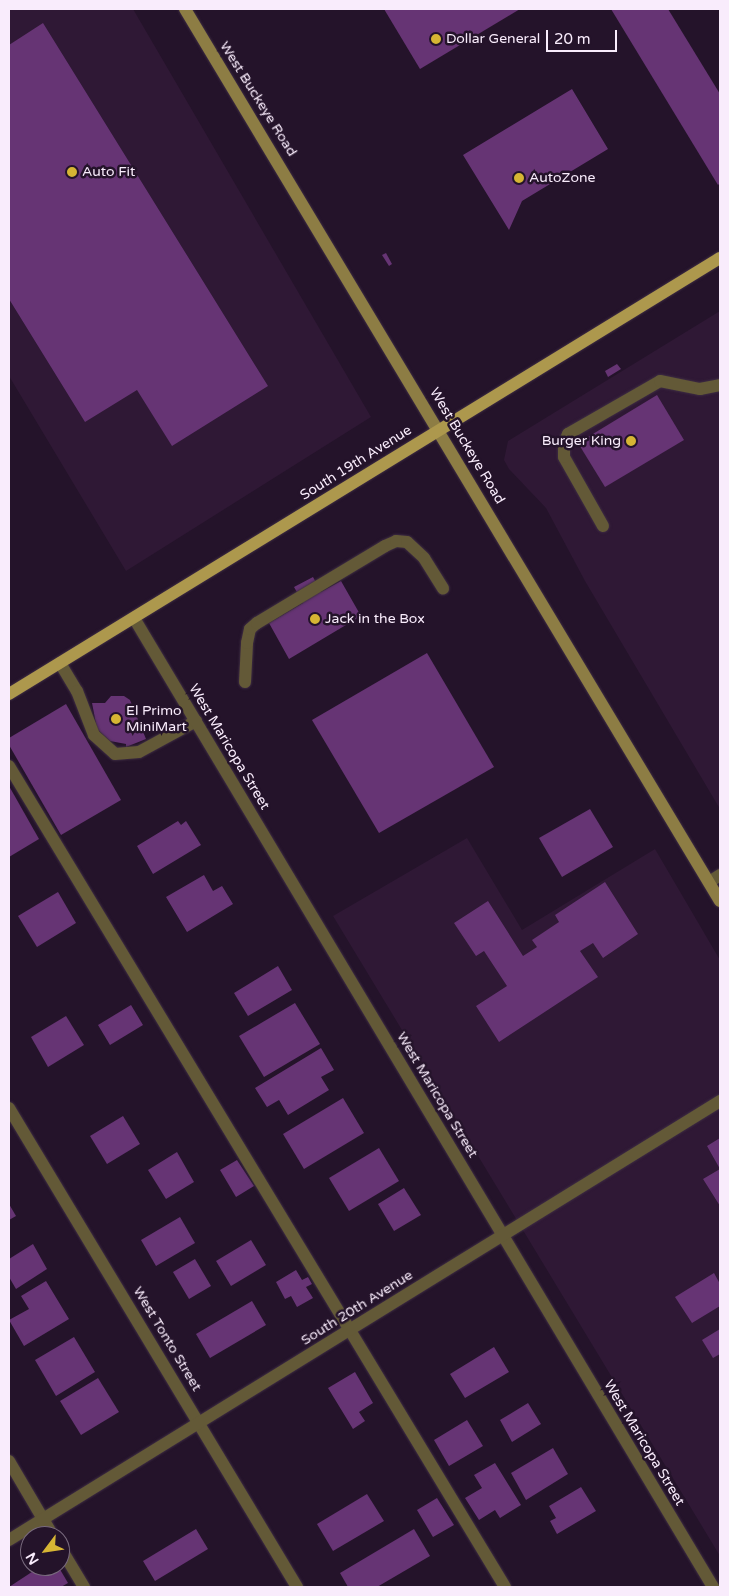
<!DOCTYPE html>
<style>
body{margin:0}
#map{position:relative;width:729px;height:1596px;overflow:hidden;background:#24132a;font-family:"Varela Round",sans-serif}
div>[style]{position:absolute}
.built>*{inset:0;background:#2f1835}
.building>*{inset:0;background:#663474}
.roads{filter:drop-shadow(0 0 1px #3e2d43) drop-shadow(0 0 1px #3e2d43)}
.lane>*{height:12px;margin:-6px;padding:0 6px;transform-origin:6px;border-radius:6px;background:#635937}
.street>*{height:12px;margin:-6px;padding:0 6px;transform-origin:6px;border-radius:6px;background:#635937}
.secondary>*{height:12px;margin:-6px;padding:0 6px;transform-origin:6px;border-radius:6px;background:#8d7d44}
.primary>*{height:12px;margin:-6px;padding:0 6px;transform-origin:6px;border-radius:6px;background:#ad984d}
.dots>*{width:14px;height:14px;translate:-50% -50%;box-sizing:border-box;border:2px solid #24132a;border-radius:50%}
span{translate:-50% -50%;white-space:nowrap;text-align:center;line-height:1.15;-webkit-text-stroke:5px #24132a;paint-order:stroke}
.poi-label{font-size:14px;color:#f9ecfc}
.left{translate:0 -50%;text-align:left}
.right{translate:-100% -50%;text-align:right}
.street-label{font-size:14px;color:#f9ecfc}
.frame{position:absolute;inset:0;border:10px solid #f9ecfc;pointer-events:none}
.north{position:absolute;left:20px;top:1526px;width:50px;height:50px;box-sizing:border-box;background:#24132a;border:1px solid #796a7e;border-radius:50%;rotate:239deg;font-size:14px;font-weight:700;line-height:20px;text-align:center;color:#f9ecfc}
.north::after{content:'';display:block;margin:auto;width:18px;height:22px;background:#d6b534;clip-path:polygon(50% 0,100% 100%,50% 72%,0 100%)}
.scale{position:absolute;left:546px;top:30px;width:71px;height:22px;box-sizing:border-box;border:2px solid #f9ecfc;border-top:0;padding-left:6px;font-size:15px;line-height:18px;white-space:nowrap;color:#f9ecfc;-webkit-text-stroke:4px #24132a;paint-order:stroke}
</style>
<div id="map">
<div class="built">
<i style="clip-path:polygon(9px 9px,133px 9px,371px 417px,126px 571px,9px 376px)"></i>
<i style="clip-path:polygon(720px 311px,720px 809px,585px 581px,546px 508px,509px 469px,504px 460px,508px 441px)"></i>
<i style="clip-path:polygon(467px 838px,522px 930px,655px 849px,720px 960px,720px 1556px,333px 916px)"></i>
</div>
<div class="building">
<i style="clip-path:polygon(384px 9px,520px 9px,420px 69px)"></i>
<i style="clip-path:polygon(611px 9px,668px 9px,720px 94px,720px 183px,718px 185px)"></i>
<i style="clip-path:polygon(43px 23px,268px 386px,172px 446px,137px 390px,85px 422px,9px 299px,9px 45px)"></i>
<i style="clip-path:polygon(572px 89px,608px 149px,522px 201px,509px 230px,463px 155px)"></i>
<i style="clip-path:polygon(386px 253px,392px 264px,389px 266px,382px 255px)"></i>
<i style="clip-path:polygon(617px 364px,621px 369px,608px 377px,605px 371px)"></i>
<i style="clip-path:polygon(657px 395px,684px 440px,605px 487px,578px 443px)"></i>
<i style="clip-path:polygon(313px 577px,321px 592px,341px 581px,361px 616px,289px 659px,269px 623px,303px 603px,294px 587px)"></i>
<i style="clip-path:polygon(427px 653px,494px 767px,379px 833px,312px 720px)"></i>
<i style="clip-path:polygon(111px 696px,124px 696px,130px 700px,146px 739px,126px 747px,126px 744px,110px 741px,97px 729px,92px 703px,105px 703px)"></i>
<i style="clip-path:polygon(66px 704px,121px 800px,61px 835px,9px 745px,9px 738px)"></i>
<i style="clip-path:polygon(9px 786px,39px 839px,9px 857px)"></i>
<i style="clip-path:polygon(590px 809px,613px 847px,562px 877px,539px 838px)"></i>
<i style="clip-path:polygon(178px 821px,181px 825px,186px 821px,201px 845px,153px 874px,137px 846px)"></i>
<i style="clip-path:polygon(204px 875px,213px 891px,222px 886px,233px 904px,187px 932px,166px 897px)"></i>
<i style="clip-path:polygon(605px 882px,638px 934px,603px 958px,593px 943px,580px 951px,598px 977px,499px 1042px,476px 1006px,507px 986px,484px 951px,476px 956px,454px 923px,488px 901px,523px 956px,537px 947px,532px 940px,559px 922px,555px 915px)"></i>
<i style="clip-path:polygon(58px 892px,76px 923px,37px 947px,18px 916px)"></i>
<i style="clip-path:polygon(278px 966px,292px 990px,248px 1016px,234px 993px)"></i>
<i style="clip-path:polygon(295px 1003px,320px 1044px,264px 1077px,239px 1036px)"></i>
<i style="clip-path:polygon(131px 1005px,143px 1025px,110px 1045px,98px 1025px)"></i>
<i style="clip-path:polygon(66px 1016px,84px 1045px,48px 1067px,31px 1037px)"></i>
<i style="clip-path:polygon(321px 1048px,334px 1070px,321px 1077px,329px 1090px,288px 1115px,279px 1100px,267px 1107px,255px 1088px)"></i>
<i style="clip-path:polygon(343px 1098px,364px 1133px,304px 1169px,283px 1134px)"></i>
<i style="clip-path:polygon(123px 1116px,140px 1144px,107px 1164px,90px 1136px)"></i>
<i style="clip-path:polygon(720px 1138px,720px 1206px,703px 1179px,720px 1169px,707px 1146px)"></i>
<i style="clip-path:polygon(379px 1148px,399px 1181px,349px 1211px,329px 1178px)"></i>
<i style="clip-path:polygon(177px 1152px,194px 1182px,166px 1199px,148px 1170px)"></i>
<i style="clip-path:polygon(237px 1160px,254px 1186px,236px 1197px,220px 1170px)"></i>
<i style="clip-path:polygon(404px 1188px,421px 1215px,394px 1231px,378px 1204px)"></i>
<i style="clip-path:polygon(9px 1204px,16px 1216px,9px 1220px)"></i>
<i style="clip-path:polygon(180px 1217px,195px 1243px,156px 1266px,141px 1240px)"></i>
<i style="clip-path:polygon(251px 1240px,266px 1265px,231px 1286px,216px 1261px)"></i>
<i style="clip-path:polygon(33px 1244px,47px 1269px,16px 1289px,9px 1277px,9px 1259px)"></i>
<i style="clip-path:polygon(195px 1259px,211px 1286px,189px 1299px,173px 1272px)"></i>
<i style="clip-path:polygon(296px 1270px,302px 1280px,308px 1277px,312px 1284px,306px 1287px,313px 1298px,297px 1307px,291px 1296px,285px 1299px,276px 1282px)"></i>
<i style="clip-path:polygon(714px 1273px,720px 1284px,720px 1306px,692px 1323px,675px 1297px)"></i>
<i style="clip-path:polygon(46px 1281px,69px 1319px,24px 1346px,9px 1320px,29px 1309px,21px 1296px)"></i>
<i style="clip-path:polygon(252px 1301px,266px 1325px,210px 1358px,196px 1334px)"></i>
<i style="clip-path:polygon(720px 1329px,720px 1354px,713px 1358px,702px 1340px)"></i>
<i style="clip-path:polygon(74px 1337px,95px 1372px,56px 1396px,35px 1360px)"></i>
<i style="clip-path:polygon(494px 1347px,509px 1372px,465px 1398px,450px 1374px)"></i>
<i style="clip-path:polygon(355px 1372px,373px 1403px,359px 1412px,365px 1421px,353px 1429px,328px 1388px)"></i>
<i style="clip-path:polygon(98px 1378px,119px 1412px,81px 1435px,60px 1401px)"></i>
<i style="clip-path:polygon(528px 1403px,541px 1424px,512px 1442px,500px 1420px)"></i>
<i style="clip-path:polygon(467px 1420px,483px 1446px,449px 1466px,434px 1440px)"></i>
<i style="clip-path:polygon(553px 1448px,568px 1474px,526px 1500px,511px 1473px)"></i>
<i style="clip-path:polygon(495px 1463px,521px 1505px,500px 1518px,495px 1510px,479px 1520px,465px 1498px,482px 1488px,474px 1475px)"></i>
<i style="clip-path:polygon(581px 1487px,596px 1511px,557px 1534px,550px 1521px,556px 1518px,549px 1506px)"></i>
<i style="clip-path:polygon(367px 1494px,384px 1521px,333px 1551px,317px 1524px)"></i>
<i style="clip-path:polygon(437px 1498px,454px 1525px,433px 1537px,417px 1510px)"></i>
<i style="clip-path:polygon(196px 1529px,208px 1549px,155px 1581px,143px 1561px)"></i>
<i style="clip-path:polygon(414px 1529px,430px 1556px,377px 1587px,348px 1587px,340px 1573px)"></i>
<i style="clip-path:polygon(41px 1566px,58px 1566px,68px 1583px,61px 1587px,9px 1587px)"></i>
</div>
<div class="roads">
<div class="lane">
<i style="left:603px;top:526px;width:79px;rotate:-119.5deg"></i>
<i style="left:564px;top:457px;width:14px;rotate:-90deg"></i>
<i style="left:564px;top:443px;width:10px;rotate:-66deg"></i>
<i style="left:568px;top:434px;width:106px;rotate:-29.9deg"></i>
<i style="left:660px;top:381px;width:41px;rotate:11.3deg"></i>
<i style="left:700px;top:389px;width:20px;rotate:-11deg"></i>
<i style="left:60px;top:663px;width:33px;rotate:59deg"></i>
<i style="left:77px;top:691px;width:47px;rotate:68.9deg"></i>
<i style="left:94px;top:735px;width:28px;rotate:42deg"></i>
<i style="left:115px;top:754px;width:24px;rotate:-5deg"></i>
<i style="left:139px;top:752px;width:65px;rotate:-28.5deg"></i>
<i style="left:245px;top:682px;width:39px;rotate:-87deg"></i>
<i style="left:247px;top:643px;width:14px;rotate:-78deg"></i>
<i style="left:250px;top:629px;width:9px;rotate:-41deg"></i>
<i style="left:257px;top:623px;width:149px;rotate:-31deg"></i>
<i style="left:385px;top:546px;width:12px;rotate:-24deg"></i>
<i style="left:396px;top:541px;width:11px;rotate:5deg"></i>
<i style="left:407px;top:542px;width:23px;rotate:43deg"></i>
<i style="left:424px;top:558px;width:36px;rotate:58deg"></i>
<i style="left:9px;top:766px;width:959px;rotate:58.86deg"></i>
<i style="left:709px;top:882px;width:13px;rotate:-32deg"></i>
<i style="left:9px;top:1461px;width:87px;rotate:59.6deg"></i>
<i style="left:60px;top:1547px;width:47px;rotate:59deg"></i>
</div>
<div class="street">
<i style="left:134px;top:618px;width:1129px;rotate:59.14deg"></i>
<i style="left:9px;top:1108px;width:559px;rotate:58.98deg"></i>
<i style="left:9px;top:1540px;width:836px;rotate:-31.69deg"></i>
</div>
<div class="secondary">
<i style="left:185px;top:9px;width:1040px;rotate:59.05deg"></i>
</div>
<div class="primary">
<i style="left:9px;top:694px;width:834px;rotate:-31.52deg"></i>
</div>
</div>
<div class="dots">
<i style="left:436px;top:39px;background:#d6b534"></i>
<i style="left:72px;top:172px;background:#d6b534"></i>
<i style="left:519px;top:178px;background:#d6b534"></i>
<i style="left:631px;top:441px;background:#d6b534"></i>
<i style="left:315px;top:619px;background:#d6b534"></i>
<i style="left:116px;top:719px;background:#d6b534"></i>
</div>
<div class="poi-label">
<span class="left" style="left:446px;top:39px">Dollar General</span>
<span class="left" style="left:82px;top:172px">Auto Fit</span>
<span class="left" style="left:529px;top:178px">AutoZone</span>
<span class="right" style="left:621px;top:441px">Burger King</span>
<span class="left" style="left:325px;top:619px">Jack in the Box</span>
<span class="left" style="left:126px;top:719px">El Primo<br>MiniMart</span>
</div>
<div class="street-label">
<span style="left:258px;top:99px;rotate:58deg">West Buckeye Road</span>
<span style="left:467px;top:446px;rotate:59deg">West Buckeye Road</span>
<span style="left:356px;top:463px;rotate:-32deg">South 19th Avenue</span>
<span style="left:229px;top:747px;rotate:59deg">West Maricopa Street</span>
<span style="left:437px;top:1095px;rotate:59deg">West Maricopa Street</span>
<span style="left:357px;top:1308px;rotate:-32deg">South 20th Avenue</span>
<span style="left:167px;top:1339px;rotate:59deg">West Tonto Street</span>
<span style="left:644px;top:1443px;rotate:59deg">West Maricopa Street</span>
</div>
<div class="frame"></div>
<div class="north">N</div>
<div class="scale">20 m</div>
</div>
